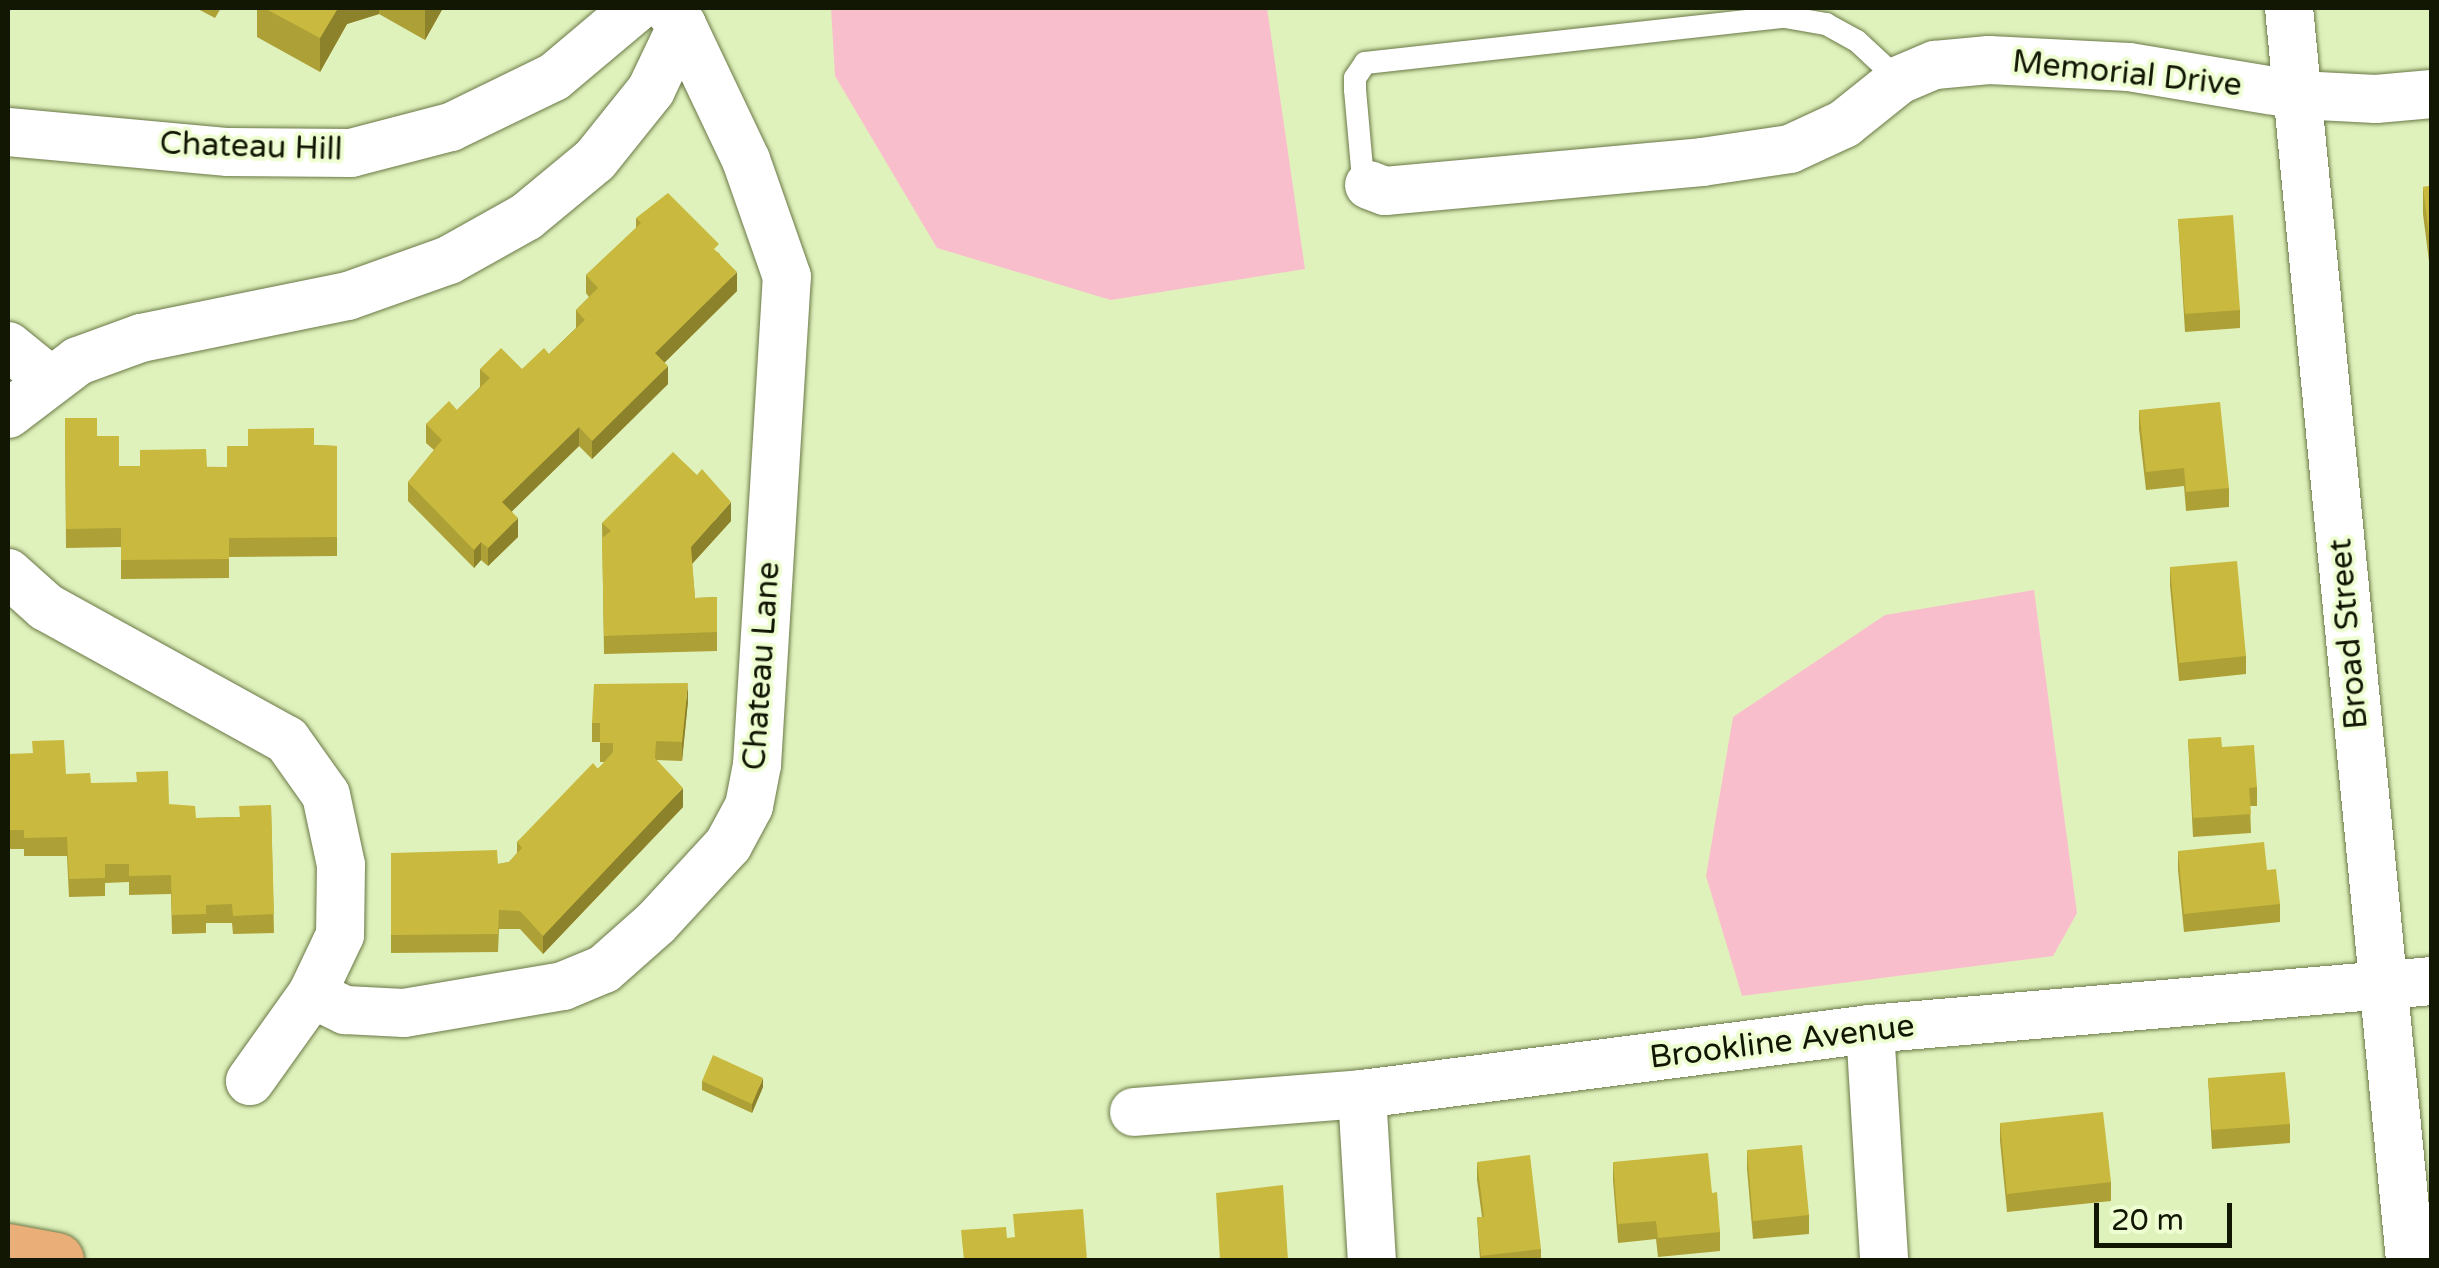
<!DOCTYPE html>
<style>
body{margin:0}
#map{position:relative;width:2439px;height:1268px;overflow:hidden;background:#e0f2bc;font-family:"Varela Round",sans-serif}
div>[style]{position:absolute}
.green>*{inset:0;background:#f9becc}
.roads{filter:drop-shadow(0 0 2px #6a7947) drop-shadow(0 0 2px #6a7947)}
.lane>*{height:22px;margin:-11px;padding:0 11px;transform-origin:11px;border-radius:11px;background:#fff}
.street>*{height:48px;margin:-24px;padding:0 24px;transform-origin:24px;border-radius:24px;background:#fff}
.highway>*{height:55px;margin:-27.5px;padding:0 27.5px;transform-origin:27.5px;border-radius:27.5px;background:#eaae78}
.wall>*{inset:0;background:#ada036}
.shaded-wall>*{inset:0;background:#8d822c}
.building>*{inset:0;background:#c9ba3f}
span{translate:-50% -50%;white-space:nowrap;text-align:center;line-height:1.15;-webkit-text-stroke:8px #effed2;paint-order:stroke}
.street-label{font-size:32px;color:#121704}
.frame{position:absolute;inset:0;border:10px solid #121704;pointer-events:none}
.scale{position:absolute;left:2094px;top:1203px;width:138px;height:45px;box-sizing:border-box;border:5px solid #121704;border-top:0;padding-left:12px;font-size:30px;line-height:35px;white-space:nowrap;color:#121704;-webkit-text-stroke:8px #effed2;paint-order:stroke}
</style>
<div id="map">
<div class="green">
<i style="clip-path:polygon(831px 8px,1267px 8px,1305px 269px,1111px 300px,937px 248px,835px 76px)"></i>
<i style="clip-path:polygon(2034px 590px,2077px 913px,2053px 956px,1742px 996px,1706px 876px,1733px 717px,1885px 615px)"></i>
</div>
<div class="roads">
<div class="lane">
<i style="left:1369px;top:185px;width:18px;rotate:-112deg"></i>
<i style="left:1362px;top:168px;width:78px;rotate:-95.1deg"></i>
<i style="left:1355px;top:90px;width:12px;rotate:-90deg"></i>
<i style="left:1355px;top:78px;width:18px;rotate:-56deg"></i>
<i style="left:1365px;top:63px;width:423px;rotate:-6.3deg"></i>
<i style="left:1785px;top:17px;width:42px;rotate:9.7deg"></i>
<i style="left:1826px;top:24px;width:35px;rotate:29deg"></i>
<i style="left:1857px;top:41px;width:57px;rotate:42.9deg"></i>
</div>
<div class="street">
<i style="left:2289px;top:8px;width:1258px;rotate:84.48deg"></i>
<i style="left:8px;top:132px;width:221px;rotate:5.2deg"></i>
<i style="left:228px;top:152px;width:123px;rotate:0.5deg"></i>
<i style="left:351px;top:153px;width:103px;rotate:-14.6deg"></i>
<i style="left:451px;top:127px;width:114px;rotate:-25.9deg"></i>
<i style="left:554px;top:77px;width:107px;rotate:-40.1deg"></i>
<i style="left:1369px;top:185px;width:17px;rotate:21deg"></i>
<i style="left:1385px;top:191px;width:318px;rotate:-5.2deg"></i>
<i style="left:1702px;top:162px;width:89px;rotate:-8.4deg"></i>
<i style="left:1790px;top:149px;width:60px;rotate:-24.8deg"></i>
<i style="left:1844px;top:124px;width:70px;rotate:-38.7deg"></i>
<i style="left:1899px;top:80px;width:39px;rotate:-23deg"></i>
<i style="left:1935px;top:65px;width:54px;rotate:-5.3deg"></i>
<i style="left:1989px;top:60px;width:140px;rotate:2.9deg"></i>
<i style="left:2129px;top:67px;width:171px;rotate:9.4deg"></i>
<i style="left:2298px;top:95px;width:78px;rotate:2.9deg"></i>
<i style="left:2376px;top:99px;width:56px;rotate:-5.1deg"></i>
<i style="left:8px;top:346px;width:54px;rotate:39deg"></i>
<i style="left:8px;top:414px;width:88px;rotate:-37.1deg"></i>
<i style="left:78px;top:361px;width:67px;rotate:-20.1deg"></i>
<i style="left:141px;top:338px;width:211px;rotate:-11.5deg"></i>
<i style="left:348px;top:296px;width:107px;rotate:-19.6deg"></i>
<i style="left:449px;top:260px;width:88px;rotate:-29.2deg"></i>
<i style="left:526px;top:217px;width:89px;rotate:-39.6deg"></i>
<i style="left:595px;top:160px;width:90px;rotate:-51.3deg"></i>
<i style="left:651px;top:90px;width:72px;rotate:-64.5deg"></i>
<i style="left:8px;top:573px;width:51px;rotate:41.8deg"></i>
<i style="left:46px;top:607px;width:275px;rotate:28.9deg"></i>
<i style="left:287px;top:740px;width:67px;rotate:54.7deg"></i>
<i style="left:326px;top:795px;width:72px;rotate:77.9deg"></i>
<i style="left:341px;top:865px;width:70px;rotate:90.8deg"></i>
<i style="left:340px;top:935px;width:65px;rotate:115.4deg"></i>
<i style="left:312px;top:994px;width:107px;rotate:125.5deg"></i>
<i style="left:312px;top:994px;width:37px;rotate:26deg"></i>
<i style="left:345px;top:1010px;width:59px;rotate:2.9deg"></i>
<i style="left:404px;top:1013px;width:161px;rotate:-9.6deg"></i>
<i style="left:563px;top:986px;width:44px;rotate:-22.5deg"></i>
<i style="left:604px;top:969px;width:69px;rotate:-41.5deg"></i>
<i style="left:656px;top:923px;width:106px;rotate:-47.3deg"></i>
<i style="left:728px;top:845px;width:44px;rotate:-61.7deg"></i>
<i style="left:749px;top:806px;width:42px;rotate:-79deg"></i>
<i style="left:757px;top:765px;width:489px;rotate:-86.5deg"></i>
<i style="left:787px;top:277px;width:124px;rotate:-109.3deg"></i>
<i style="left:746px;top:160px;width:149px;rotate:-115.4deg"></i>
<i style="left:682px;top:25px;width:23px;rotate:-131deg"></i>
<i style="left:1870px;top:1029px;width:231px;rotate:86.5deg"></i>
<i style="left:1362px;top:1094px;width:166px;rotate:86.6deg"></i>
<i style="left:1134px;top:1112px;width:229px;rotate:-4.5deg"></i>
<i style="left:1362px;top:1094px;width:512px;rotate:-7.29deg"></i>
<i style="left:1870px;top:1029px;width:564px;rotate:-4.88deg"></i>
</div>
<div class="highway">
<i style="left:8px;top:1251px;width:49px;rotate:10.6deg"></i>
</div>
</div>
<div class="wall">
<i style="clip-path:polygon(196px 8px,221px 8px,215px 18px)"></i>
<i style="clip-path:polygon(257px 8px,443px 8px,425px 40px,379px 14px,347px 24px,320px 72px,257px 37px)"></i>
<i style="clip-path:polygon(2432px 186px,2432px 285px,2423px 214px,2423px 187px)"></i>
<i style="clip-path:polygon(636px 218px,719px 253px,737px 291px,664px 363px,668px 384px,592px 459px,579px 446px,512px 511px,518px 537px,488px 566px,481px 560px,474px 568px,408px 501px,408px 482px,434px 450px,426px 443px,426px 424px,457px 410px,480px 387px,480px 369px,522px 369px,549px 354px,576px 328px,576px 310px,589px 297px,586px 293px,586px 275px,636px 228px)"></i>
<i style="clip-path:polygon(2178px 219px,2240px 310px,2240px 328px,2185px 332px)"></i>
<i style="clip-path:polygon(2139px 410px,2229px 488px,2229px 507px,2186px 511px,2184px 486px,2146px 490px,2139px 429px)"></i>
<i style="clip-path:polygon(65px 418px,97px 436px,119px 466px,227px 467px,314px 445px,337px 446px,337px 556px,229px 557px,229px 578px,121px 579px,121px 547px,66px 548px)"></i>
<i style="clip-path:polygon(731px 521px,692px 564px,695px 598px,717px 597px,717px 651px,604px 654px,602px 523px)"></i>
<i style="clip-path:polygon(2170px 567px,2246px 656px,2246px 674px,2179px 681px,2170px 586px)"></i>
<i style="clip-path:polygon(688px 701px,682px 761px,656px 760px,683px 807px,543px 954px,520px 929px,499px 929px,498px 952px,391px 953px,391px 853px,498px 864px,509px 862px,517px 853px,517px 842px,605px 762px,600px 762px,600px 742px,592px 742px,592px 723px)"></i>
<i style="clip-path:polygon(2188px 739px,2222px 747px,2257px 787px,2257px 806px,2250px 806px,2251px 833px,2193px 837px)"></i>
<i style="clip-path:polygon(8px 754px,91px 783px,169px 804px,196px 818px,239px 817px,271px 805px,274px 933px,233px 934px,232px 923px,206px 923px,206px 933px,172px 934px,171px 894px,129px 895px,129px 882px,105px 883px,105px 896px,69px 897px,67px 856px,24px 856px,24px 849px,8px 849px)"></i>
<i style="clip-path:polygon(2178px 851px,2267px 870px,2280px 904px,2280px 922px,2184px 932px,2178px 870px)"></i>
<i style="clip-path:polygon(2208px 1078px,2290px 1124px,2290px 1143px,2212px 1149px)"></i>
<i style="clip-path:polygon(702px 1081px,763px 1087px,752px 1113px,702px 1090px)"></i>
<i style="clip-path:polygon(2000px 1123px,2111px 1182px,2111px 1201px,2007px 1212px,2000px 1141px)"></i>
<i style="clip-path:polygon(1747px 1150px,1809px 1215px,1809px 1234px,1753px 1239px,1747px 1169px)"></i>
<i style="clip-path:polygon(1477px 1162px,1541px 1249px,1541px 1260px,1480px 1260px,1477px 1217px,1482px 1217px,1477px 1180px)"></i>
<i style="clip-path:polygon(1613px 1162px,1712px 1193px,1720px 1232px,1720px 1251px,1658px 1257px,1656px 1239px,1618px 1243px,1613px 1180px)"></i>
</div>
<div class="shaded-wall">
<i style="clip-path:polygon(338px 8px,379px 8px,379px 14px,347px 24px,320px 72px,320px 38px)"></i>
<i style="clip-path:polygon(425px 8px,443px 8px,425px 40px)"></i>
<i style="clip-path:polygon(737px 272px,737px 291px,655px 372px,655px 353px)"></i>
<i style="clip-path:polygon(668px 366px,668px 384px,592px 459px,592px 441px)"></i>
<i style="clip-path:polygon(579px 427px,579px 446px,502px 521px,502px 502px)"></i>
<i style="clip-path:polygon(731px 502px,731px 521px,691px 565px,691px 547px)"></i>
<i style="clip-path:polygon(518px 518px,518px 537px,488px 566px,488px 548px)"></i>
<i style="clip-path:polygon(481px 542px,481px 560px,474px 568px,474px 550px)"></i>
<i style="clip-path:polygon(688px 683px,688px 701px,682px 761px,682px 742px)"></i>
<i style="clip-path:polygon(683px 788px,683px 807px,543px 954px,543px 936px)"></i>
<i style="clip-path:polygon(763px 1078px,763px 1087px,752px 1113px,752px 1104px)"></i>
</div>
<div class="building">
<i style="clip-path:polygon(264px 8px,338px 8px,320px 38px)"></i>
<i style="clip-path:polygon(2432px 186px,2432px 259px,2423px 187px)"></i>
<i style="clip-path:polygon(668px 193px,719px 244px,714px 249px,737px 272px,655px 353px,668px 366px,592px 441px,579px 427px,502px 502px,518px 518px,488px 548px,481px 542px,474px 550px,408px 482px,442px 440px,426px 424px,449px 401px,457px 410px,490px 378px,480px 369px,501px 348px,522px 369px,544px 348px,549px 354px,585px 320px,576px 310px,598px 288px,586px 275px,641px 223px,636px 218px)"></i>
<i style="clip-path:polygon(2233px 215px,2240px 310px,2185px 314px,2178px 219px)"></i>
<i style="clip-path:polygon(2220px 402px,2229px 488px,2186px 492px,2184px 468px,2146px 472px,2139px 410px)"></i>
<i style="clip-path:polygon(65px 418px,97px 418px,97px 436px,119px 436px,119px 466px,140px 466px,140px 450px,206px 449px,207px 467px,227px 467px,227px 446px,248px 446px,248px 429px,314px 428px,314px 445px,337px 446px,337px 537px,229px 538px,229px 559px,121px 560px,121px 528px,66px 529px)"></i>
<i style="clip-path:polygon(673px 452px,697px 475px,702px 469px,731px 502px,691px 547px,695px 598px,717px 597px,717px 632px,604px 636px,602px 538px,611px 531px,602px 523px)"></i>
<i style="clip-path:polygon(2237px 561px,2246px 656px,2179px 663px,2170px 567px)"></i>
<i style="clip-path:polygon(688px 683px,682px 742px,656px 741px,655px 758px,683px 788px,543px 936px,520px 911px,499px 910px,498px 934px,391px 935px,391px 853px,497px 850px,498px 864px,509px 862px,522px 848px,517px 842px,593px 763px,598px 769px,613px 752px,613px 743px,600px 743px,600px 723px,592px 723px,594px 684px)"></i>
<i style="clip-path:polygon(2221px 737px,2222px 747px,2254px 745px,2257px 787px,2249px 788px,2251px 814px,2193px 818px,2188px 739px)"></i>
<i style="clip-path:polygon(64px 740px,66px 774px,90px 773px,91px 783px,137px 782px,136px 772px,168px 771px,169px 804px,195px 806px,196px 818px,240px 817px,239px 806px,271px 805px,274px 914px,233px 916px,232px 904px,206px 905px,206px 914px,172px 915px,171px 875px,129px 876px,129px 864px,105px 864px,105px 878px,69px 879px,67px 837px,24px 838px,24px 830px,8px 830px,8px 754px,33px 753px,32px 741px)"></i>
<i style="clip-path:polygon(2264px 842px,2267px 870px,2276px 869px,2280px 904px,2184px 914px,2178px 851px)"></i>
<i style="clip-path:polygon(713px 1055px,763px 1078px,752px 1104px,702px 1081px)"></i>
<i style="clip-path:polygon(2285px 1072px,2290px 1124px,2212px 1130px,2208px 1078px)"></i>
<i style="clip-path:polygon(2103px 1112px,2111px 1182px,2007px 1194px,2000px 1123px)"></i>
<i style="clip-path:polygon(1802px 1145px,1809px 1215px,1753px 1221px,1747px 1150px)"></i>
<i style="clip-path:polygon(1708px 1153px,1712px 1193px,1717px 1192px,1720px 1232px,1658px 1238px,1656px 1221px,1618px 1224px,1613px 1162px)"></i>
<i style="clip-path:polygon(1530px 1155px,1541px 1249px,1481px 1256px,1477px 1217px,1484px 1217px,1477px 1162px)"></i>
<i style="clip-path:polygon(1283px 1185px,1288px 1260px,1220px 1260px,1216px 1193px)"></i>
<i style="clip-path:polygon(1083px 1209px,1087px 1260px,964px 1260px,961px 1230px,1006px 1227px,1007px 1238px,1015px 1237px,1013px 1214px)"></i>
</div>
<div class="street-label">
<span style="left:2127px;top:74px;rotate:6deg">Memorial Drive</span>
<span style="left:251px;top:147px;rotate:2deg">Chateau Hill</span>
<span style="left:2349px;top:634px;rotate:-95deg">Broad Street</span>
<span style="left:762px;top:666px;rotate:-86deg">Chateau Lane</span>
<span style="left:1782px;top:1042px;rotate:-7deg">Brookline Avenue</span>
</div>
<div class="frame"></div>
<div class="scale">20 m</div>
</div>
